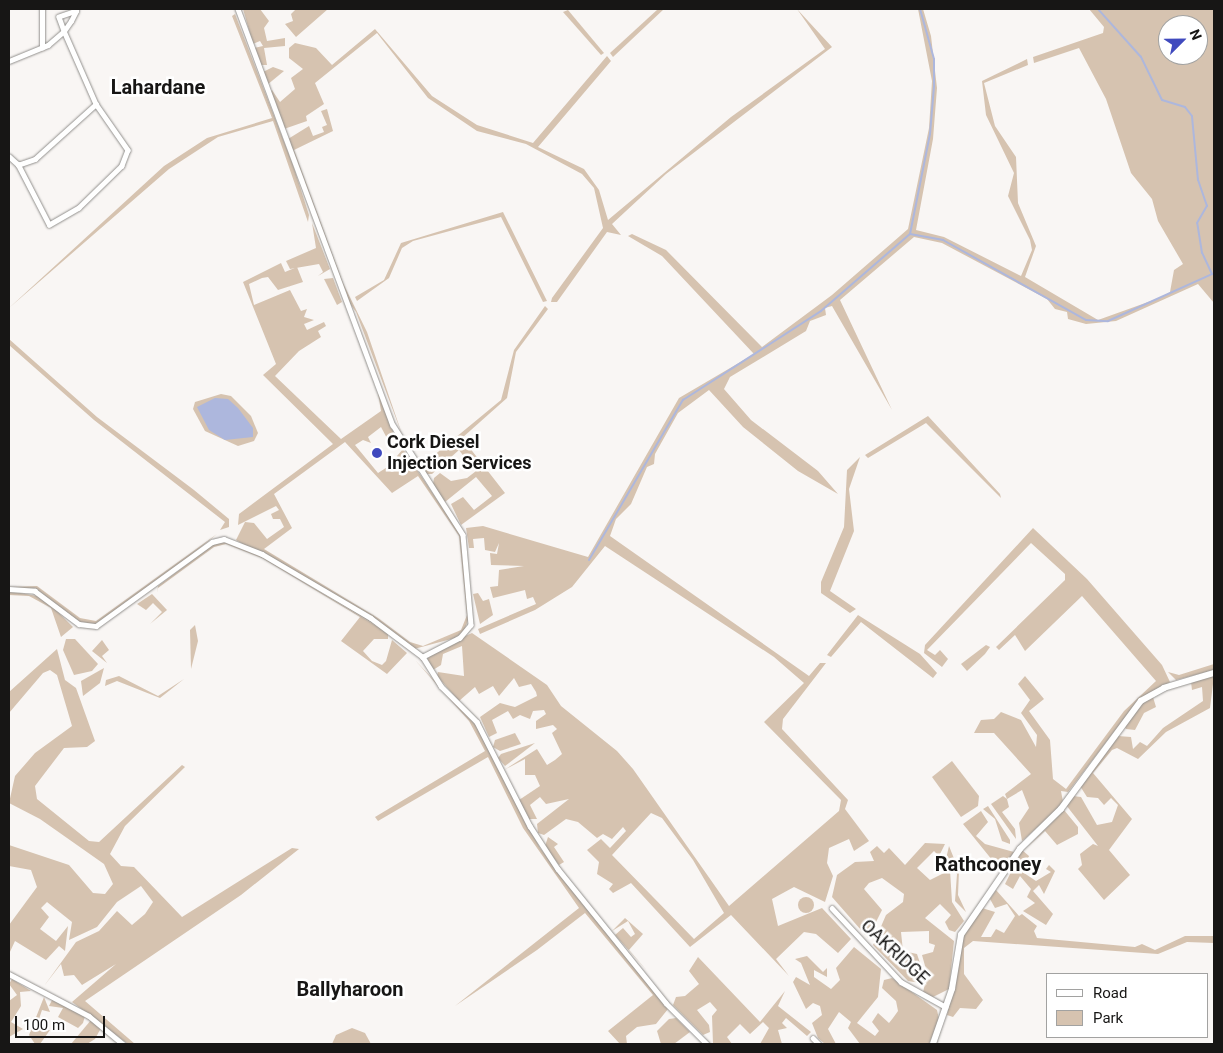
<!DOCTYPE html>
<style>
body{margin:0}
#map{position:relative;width:1223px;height:1053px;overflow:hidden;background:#f9f6f4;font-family:Roboto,sans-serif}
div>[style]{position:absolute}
.green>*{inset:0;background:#d6c3b0}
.round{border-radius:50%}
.water>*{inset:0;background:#adb7dd}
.stream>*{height:2px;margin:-1px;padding:0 1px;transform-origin:1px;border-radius:1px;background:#adb7dd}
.roads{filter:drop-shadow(0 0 1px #92908d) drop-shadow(0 0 1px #92908d)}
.minor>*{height:4.5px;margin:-2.25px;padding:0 2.25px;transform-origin:2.25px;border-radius:2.25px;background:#fff}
.tertiary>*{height:5.5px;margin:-2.75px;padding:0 2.75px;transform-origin:2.75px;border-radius:2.75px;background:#fff}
.dots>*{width:14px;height:14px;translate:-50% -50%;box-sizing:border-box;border:2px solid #fff;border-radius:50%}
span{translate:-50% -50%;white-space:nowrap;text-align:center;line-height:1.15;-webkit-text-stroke:5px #fff;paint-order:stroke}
.poi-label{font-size:18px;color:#171615;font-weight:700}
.left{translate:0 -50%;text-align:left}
.street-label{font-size:18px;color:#171615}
.quarter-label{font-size:20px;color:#171615;font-weight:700}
.frame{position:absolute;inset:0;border:10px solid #171615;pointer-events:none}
.legend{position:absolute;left:1046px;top:973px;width:162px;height:65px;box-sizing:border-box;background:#fff;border:1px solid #a2a2a1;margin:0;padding:6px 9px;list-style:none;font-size:15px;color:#171615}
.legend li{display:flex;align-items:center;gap:10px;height:25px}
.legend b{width:25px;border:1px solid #a2a2a1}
.north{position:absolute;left:1158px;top:15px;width:50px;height:50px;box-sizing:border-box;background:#fff;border:1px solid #a2a2a1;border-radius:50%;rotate:67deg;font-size:14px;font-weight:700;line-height:20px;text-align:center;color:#171615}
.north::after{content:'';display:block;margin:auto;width:18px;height:22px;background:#404abe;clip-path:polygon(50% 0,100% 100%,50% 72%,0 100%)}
.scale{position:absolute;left:15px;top:1016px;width:90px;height:22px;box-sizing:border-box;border:2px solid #171615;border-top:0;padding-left:6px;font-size:15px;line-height:18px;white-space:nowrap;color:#171615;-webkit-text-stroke:4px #fff;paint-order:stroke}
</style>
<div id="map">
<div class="green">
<i style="clip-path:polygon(243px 9px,260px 9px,269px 21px,264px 28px,267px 41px,285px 38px,285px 46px,264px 48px,267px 65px,261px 65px,254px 48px,263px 46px,260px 41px,253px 44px)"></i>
<i style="clip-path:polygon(296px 9px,328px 9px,296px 37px,285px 24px,293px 21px,291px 14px)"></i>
<i style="clip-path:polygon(658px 9px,664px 9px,613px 57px,610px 53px)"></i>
<i style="clip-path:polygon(797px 9px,832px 47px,666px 174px,612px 224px,621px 235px,607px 232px,557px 302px,551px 302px,552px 298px,603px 228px,594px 188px,582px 174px,526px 144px,477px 131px,428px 98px,377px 33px,315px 83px,324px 104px,306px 116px,307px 121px,284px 129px,270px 93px,272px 90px,280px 102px,295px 89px,291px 78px,303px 69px,289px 58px,289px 48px,295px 43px,316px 48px,332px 65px,375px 29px,432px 96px,477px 125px,533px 143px,607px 56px,611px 61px,538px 147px,584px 169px,599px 190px,608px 220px,731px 117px,825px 49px)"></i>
<i style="clip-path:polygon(evenodd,918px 9px,923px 9px,931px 36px,937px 88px,933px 139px,916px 230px,944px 237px,1021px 276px,1032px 250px,1030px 240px,1008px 196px,1014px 173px,986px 115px,982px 81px,1027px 59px,1028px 65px,984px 83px,995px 126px,1016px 157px,1018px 203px,1036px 246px,1025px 277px,1098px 320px,1162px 297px,1170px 292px,1174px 270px,1183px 264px,1158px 221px,1152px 199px,1131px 173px,1106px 99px,1079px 48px,1034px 63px,1033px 57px,1103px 33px,1104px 27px,1089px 9px,1214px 9px,1214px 303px,1198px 284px,1116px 321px,1086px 324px,1068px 319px,1067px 312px,1055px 309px,1047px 299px,942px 243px,914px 237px,840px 300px,892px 410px,832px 306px,825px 308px,826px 315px,810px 321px,806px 331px,730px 377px,724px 389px,751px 420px,818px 471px,838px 494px,798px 471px,743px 427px,709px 390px,678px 413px,655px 454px,654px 464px,647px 467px,631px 504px,616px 519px,610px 536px,809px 676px,820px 663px,826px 663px,783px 719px,782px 729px,848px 800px,845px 809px,869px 841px,854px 851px,849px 839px,829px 848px,827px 863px,833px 876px,825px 902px,794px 887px,772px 899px,778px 926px,822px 908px,851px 939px,838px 953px,816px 934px,804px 932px,776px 959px,789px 976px,731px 915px,690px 947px,631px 883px,613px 893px,609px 889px,613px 884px,597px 874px,599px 862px,587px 850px,601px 839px,610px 848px,626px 831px,623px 827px,612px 839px,603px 834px,597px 838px,578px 822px,566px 819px,544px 835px,538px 833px,537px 824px,569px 799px,546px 804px,540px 797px,530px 805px,537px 819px,529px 819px,519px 800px,540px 786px,535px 775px,525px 775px,525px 759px,504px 770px,537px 749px,547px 765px,555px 760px,562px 754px,552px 733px,557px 729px,553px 725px,536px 729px,536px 721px,546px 714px,544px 710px,533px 711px,530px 719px,520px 715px,513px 719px,508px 711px,492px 720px,497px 733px,489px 737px,480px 717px,500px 703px,515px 707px,537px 696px,536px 692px,531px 684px,519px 687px,514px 678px,499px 696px,493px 686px,479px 694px,475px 687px,459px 701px,437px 676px,438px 672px,464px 676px,462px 646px,443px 654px,441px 665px,433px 670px,427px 660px,434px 650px,472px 633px,547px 685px,561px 706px,617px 751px,633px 769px,729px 906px,839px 811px,841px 800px,764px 722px,804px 683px,774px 657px,605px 546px,572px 587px,535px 610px,480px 634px,478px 629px,536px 604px,533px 597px,527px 599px,525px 590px,493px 598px,490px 587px,498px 586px,499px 570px,524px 566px,491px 565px,490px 553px,497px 554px,499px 543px,495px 552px,485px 550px,484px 538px,473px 539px,474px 548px,469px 548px,466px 528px,483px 526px,588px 557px,679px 398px,754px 354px,662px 256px,628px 236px,632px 234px,666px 250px,762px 347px,832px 295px,908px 229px,929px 128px,932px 81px,918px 9px,1168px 25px,1198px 25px,1198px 55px,1168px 55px,1168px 25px,918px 9px,651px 813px,662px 818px,693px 860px,724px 913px,694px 939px,612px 855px,651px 813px)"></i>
<i style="clip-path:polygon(568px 10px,604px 53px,601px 55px,563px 12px)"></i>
<i style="clip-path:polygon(235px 14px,293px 165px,309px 215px,308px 222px,273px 121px,218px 137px,169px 169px,9px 308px,164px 166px,207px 138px,272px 118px,232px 16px)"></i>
<i style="clip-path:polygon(273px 67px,284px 71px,267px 85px,263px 72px)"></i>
<i style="clip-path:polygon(327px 109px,333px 131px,294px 150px,343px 283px,367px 332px,403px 437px,356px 312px,345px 297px,288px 139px,309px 126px,313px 136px,324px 132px,322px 127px,327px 125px,321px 111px)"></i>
<i style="clip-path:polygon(503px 212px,547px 301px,543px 302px,501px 217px,413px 241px,402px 248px,389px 278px,357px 301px,355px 297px,384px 280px,401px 243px)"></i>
<i style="clip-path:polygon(312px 223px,330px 269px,318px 276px,323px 272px,319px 264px,290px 269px,286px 261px,316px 248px)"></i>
<i style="clip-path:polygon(evenodd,281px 263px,285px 272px,297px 267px,303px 282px,278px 290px,268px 277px,262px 278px,249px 284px,254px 305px,290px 290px,301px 311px,307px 309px,304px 317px,314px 320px,304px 324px,307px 330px,324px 322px,326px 326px,318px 331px,321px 337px,299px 351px,275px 376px,341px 439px,381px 411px,375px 375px,398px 447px,390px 444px,381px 427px,368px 437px,371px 443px,363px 440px,355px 445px,378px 473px,392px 464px,400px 465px,397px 456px,403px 449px,462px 537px,470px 615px,464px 631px,455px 638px,414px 649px,236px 540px,245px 522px,254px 523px,267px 539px,284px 527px,280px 519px,273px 519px,271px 514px,279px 510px,276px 506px,238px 525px,239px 514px,333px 444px,263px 375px,276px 364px,243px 282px,281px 263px,345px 442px,392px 493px,418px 476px,459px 536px,467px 615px,461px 630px,423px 646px,410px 642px,378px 618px,264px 549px,292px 528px,274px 494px,345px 442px)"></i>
<i style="clip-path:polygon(333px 278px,342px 302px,337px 305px,324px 279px)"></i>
<i style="clip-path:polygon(545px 306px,548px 309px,516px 352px,507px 398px,462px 438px,505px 493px,461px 525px,451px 504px,463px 497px,474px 510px,492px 496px,476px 477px,445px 502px,433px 484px,434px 478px,440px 473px,451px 481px,467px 478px,480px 468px,476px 462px,471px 466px,459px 450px,432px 474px,426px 474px,405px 444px,421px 466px,501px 400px,514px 350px)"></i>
<i style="clip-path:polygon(9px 339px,97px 417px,194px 490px,229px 519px,229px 527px,220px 530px,225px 522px,94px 420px,9px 345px)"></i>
<i style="clip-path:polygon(221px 394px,231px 396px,251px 416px,258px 433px,254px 441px,238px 446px,205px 431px,193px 409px,195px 402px)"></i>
<i style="clip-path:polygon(928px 416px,1000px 494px,1001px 498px,926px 423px,868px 458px,865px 455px)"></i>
<i style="clip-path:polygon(860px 457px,849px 489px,854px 531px,830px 591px,856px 609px,850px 613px,821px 593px,821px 582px,844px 527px,847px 470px)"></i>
<i style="clip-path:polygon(1033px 528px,1087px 579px,1162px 665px,1170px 682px,1133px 707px,1068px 792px,1061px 791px,1063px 802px,1058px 809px,1022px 841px,1019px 823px,1029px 808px,1022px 790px,1007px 799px,1009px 807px,1002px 812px,1015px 829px,1016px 839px,991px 804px,1003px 796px,1007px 799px,1005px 794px,1031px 774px,994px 733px,974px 733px,981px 720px,994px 719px,1001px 712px,1021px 720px,1036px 747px,1037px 735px,1021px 713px,1030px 700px,1018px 684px,1025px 676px,1044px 699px,1029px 711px,1050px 740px,1053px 779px,1066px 789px,1124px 711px,1156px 681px,1082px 596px,1025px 651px,1015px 635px,999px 650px,996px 647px,1065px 580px,1065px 574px,1031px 543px,927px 650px,935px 655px,940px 650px,948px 659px,942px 667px,924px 653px,925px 645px)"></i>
<i style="clip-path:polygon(217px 534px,172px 571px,95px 624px,79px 622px,36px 589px,9px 587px,37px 586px,80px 618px,96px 621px)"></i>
<i style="clip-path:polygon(218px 541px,226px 541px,264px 558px,388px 633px,388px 639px,374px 639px,363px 651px,372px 661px,382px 665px,386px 661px,392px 640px,407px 653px,387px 674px,341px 641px,360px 617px,262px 558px,226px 544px,214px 547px,158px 588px,157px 593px,158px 586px)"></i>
<i style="clip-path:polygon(9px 591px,43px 597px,73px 627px,61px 637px,51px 608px,29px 596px,9px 595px)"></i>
<i style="clip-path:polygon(478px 593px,483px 601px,489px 599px,493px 615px,480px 624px,473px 594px)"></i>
<i style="clip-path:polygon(152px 594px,167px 610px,150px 624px,162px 612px,153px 603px,146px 610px,137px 604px)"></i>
<i style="clip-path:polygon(858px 615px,920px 654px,937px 673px,933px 678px,861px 622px,831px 657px,827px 655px)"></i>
<i style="clip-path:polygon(195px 625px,198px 641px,191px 669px,190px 630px)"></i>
<i style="clip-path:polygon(66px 639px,75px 639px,98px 664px,92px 671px,74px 675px,63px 650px)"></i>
<i style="clip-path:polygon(102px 640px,109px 650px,102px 656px,107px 663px,92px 651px)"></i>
<i style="clip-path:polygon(986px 645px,990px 647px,985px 654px,967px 671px,961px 664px)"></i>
<i style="clip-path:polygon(57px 649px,65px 680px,76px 688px,95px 741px,87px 747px,64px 748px,35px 786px,37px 799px,89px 841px,99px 842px,182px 765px,185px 767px,125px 826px,110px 854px,121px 866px,134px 867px,182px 917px,292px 848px,299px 849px,241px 895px,85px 1001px,135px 1044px,128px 1044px,72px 1002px,116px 964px,82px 985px,74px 975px,64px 976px,61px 964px,44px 986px,76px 942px,99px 931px,117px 911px,132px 925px,145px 914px,153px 902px,141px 886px,117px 902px,97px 927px,69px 940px,72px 922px,47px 902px,41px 908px,49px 917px,40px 929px,56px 941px,68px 926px,65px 951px,59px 946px,46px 960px,15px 941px,9px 954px,9px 925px,37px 887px,31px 870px,9px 866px,9px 845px,69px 865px,93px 893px,105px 894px,113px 884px,104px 864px,40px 819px,9px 803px,15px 776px,35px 753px,72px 726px,57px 675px,50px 670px,43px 673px,9px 713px,9px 692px)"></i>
<i style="clip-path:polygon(415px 660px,477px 726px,540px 848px,668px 1009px,656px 1024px,637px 1027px,626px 1036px,627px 1044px,620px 1044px,608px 1031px,653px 995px,585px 913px,537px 950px,455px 1006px,579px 908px,523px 828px,488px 757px,378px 821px,375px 817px,485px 751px,469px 721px)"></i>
<i style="clip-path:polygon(1214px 664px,1214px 670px,1176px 680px,1168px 672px,1179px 675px)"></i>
<i style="clip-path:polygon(104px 668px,100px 683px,83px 696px,81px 681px)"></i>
<i style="clip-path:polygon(119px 676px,158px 696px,184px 679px,160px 698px,117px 681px,105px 686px,106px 680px)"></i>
<i style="clip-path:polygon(1214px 676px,1210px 708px,1166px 732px,1138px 759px,1117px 748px,1112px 750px,1093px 773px,1132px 819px,1109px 850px,1130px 875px,1104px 900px,1078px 869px,1082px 865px,1080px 854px,1093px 844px,1098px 846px,1066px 805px,1073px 796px,1081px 797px,1097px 825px,1112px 822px,1118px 805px,1111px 798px,1104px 805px,1098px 798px,1087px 797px,1080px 786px,1118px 736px,1131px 737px,1133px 749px,1140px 742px,1147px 746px,1163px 728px,1203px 701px,1202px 687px,1192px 690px,1191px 682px)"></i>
<i style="clip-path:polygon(1153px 697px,1156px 707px,1144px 713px,1135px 730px,1126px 729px,1124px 725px,1143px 702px)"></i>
<i style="clip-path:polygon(515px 733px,521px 744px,500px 751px,493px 747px,495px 740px)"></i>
<i style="clip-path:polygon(535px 743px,505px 766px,498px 758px,501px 754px)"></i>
<i style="clip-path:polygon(952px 761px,979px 796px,978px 806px,961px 817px,932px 777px)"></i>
<i style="clip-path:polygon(988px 806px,1010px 840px,1010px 844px,1002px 841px,995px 819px,983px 809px)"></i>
<i style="clip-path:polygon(1064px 810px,1078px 827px,1078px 834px,1057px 845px,1045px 831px,1028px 847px)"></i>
<i style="clip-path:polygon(981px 811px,988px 822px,976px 836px,985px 844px,1014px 852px,1001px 871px,963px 824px)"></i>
<i style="clip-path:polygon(548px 837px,558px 844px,554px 847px,564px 862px,559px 865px,545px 846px)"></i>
<i style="clip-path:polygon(925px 843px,945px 844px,939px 856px,934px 851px,917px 868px,930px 880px,950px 870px,952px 902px,964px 921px,955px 932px,949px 930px,945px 922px,951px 915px,940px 904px,925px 918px,954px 941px,949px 989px,933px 997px,923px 993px,927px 973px,922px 955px,933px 952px,935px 945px,929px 943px,929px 931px,901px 932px,903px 951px,917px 954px,923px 972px,920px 983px,908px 981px,873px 945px,886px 915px,903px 902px,904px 894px,882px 878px,869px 883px,864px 889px,882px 910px,868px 938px,832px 897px,837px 875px,855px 862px,874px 861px,870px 852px,877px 846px,884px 853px,889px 848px,905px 865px)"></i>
<i style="clip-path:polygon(949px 846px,959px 871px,958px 895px,966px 912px,955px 901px,957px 874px,946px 859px)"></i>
<i style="clip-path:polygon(1022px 850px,1029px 856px,1024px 873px,1036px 881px,1051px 872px,1046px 869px,1049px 865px,1055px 871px,1044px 894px,1039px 885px,1033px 891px,1053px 914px,1046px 925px,1023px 911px,1035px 903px,1027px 897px,1031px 889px,1020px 876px,1013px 889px,1005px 884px)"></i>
<i style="clip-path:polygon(996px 890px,1019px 916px,1022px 914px,1037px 926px,1034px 931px,1037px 938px,1135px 947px,1142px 944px,1155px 950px,1185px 936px,1214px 936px,1214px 943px,1187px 942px,1158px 954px,973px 941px,964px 948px,964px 974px,983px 1000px,976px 1009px,960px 1008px,953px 1017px,947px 1015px,964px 934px,982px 908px,995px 912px,981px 937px,991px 937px,996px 929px,1004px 933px,1015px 916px,1007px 904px,995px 908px,990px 899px)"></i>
<i class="round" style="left:798px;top:897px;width:16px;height:16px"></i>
<i style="clip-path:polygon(625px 918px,643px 934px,629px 950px,649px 973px,615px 935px,623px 928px,631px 937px,635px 934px,628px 921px,612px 931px)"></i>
<i style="clip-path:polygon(854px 947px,881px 969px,878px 997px,857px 1023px,875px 1036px,879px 1031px,872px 1022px,878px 1013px,889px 1023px,893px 1018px,898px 1011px,896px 1001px,882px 988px,884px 980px,892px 978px,937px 1010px,939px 1019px,929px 1044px,860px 1044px,848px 1028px,851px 1022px,839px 1012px,828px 1029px,836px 1044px,825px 1044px,818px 1038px,812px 1023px,822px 1015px,820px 1006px,813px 1003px,806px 1009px,793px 982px,796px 977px,810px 985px,801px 963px,795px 959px,807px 956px,823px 972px,827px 968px,827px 977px,814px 970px,814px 977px,831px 989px,840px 980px,836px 968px)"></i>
<i style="clip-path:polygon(698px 957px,760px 1022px,785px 991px,778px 1006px,811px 1032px,807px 1036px,786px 1018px,782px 1023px,787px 1028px,778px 1030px,782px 1044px,760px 1044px,769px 1028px,763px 1022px,750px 1034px,740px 1024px,727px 1037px,732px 1044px,713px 1044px,712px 1016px,717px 1010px,710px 1002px,697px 1010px,709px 1025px,710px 1032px,703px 1035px,673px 1005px,676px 997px,685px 996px,699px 984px,689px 971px)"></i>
<i style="clip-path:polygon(12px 979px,31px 991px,20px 992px,21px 1006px,11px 1022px,23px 1029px,9px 1037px,9px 1001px,17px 995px,9px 984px)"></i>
<i style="clip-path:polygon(44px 997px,50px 1012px,42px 1010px,39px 1019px,48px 1023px,43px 1031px,50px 1030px,40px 1044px,35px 1044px,29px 1035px)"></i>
<i style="clip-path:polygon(52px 1000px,85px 1016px,83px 1023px,78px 1028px,58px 1017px,63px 1008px,49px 1006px)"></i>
<i style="clip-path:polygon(669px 1019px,676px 1018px,690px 1032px,674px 1044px,661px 1044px,657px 1031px)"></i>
<i style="clip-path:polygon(91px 1020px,101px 1028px,95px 1039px,87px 1044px,71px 1044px)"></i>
<i style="clip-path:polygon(352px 1028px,365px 1033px,371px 1044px,332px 1044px,336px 1035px)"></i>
</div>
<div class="water">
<i style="clip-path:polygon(215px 398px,228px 399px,238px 408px,253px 428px,253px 437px,225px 440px,209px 430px,197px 407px)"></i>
</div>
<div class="stream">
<i style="left:910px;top:234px;width:34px;rotate:10deg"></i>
<i style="left:943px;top:240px;width:164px;rotate:29.2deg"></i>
<i style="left:1086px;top:320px;width:22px;rotate:3deg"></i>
<i style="left:1108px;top:321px;width:114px;rotate:-24.3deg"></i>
<i style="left:1212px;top:274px;width:23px;rotate:-115deg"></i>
<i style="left:1202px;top:253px;width:30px;rotate:-99deg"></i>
<i style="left:1197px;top:223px;width:20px;rotate:-60deg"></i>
<i style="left:1207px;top:206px;width:28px;rotate:-109deg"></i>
<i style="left:1198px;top:180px;width:64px;rotate:-95.4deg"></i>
<i style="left:1192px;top:116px;width:11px;rotate:-128deg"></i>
<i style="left:1185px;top:107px;width:24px;rotate:-163deg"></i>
<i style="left:1162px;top:100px;width:48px;rotate:-116deg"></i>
<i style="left:1141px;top:57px;width:64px;rotate:-131.9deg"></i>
<i style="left:589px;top:560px;width:186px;rotate:-59.6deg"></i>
<i style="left:683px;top:400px;width:164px;rotate:-32.8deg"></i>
<i style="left:821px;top:311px;width:118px;rotate:-40.9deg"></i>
<i style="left:910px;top:234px;width:102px;rotate:-78.7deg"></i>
<i style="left:930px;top:134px;width:48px;rotate:-85.2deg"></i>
<i style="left:934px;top:86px;width:27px;rotate:-90deg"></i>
<i style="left:934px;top:59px;width:52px;rotate:-105.6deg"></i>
</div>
<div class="roads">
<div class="minor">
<i style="left:238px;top:9px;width:444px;rotate:69.6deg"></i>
<i style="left:393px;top:425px;width:130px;rotate:57.5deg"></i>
<i style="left:463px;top:535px;width:90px;rotate:84.9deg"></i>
<i style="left:471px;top:625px;width:17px;rotate:130deg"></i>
<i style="left:460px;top:638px;width:42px;rotate:152.8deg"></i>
<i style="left:76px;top:11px;width:18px;rotate:161deg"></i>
<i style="left:59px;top:17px;width:15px;rotate:70deg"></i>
<i style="left:64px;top:31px;width:12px;rotate:-55deg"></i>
<i style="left:71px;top:21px;width:11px;rotate:-63deg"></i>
<i style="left:76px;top:11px;width:2px;rotate:-90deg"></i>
<i style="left:42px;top:48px;width:39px;rotate:-90deg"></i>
<i style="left:9px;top:61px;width:42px;rotate:-22.3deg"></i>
<i style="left:48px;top:45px;width:21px;rotate:-41deg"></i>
<i style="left:64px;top:31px;width:80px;rotate:66.3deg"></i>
<i style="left:96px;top:104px;width:56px;rotate:55.2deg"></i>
<i style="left:128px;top:150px;width:17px;rotate:111deg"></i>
<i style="left:122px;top:166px;width:60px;rotate:135.7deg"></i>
<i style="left:79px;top:208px;width:34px;rotate:150deg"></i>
<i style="left:49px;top:225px;width:68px;rotate:-117.3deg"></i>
<i style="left:18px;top:165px;width:12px;rotate:-138deg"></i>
<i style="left:18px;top:165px;width:18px;rotate:-19deg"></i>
<i style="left:35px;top:159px;width:82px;rotate:-42deg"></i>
<i style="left:9px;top:589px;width:26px;rotate:4deg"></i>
<i style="left:35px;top:591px;width:55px;rotate:36.9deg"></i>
<i style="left:79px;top:624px;width:17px;rotate:7deg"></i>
<i style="left:96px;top:626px;width:143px;rotate:-35.9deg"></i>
<i style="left:212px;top:542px;width:12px;rotate:-14deg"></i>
<i style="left:224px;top:539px;width:41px;rotate:21.5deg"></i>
<i style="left:262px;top:554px;width:126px;rotate:30.4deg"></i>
<i style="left:371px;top:618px;width:65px;rotate:36.9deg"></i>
<i style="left:423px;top:657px;width:34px;rotate:58deg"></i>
<i style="left:441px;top:686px;width:51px;rotate:45deg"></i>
<i style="left:477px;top:722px;width:117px;rotate:63deg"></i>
<i style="left:530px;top:826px;width:51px;rotate:56.9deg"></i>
<i style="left:558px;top:869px;width:172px;rotate:51.1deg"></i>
<i style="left:666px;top:1003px;width:58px;rotate:45deg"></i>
<i style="left:832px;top:908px;width:101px;rotate:47deg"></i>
<i style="left:901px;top:982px;width:51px;rotate:29.1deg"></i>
<i style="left:9px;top:974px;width:90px;rotate:27.7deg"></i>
<i style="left:89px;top:1016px;width:44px;rotate:39.5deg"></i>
<i style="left:813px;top:1038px;width:8px;rotate:45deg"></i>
</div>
<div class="tertiary">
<i style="left:933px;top:1044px;width:58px;rotate:-70.9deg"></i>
<i style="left:952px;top:989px;width:55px;rotate:-80.5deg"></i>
<i style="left:961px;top:935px;width:104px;rotate:-55.5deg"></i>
<i style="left:1020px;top:849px;width:57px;rotate:-44.3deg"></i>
<i style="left:1061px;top:809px;width:134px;rotate:-53.5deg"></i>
<i style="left:1141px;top:701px;width:26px;rotate:-29deg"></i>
<i style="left:1164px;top:688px;width:52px;rotate:-16.7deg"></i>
</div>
</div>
<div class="dots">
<i style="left:377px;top:453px;background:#404abe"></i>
</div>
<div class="poi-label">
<span class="left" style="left:387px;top:453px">Cork Diesel<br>Injection Services</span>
</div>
<div class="street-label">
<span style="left:895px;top:952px;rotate:43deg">OAKRIDGE</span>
</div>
<div class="quarter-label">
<span style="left:158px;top:87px">Lahardane</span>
<span style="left:988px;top:864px">Rathcooney</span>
<span style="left:350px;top:989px">Ballyharoon</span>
</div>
<div class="frame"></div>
<ul class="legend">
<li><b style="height:6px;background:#fff"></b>Road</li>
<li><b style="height:14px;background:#d6c3b0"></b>Park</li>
</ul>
<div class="north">N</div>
<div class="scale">100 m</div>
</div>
